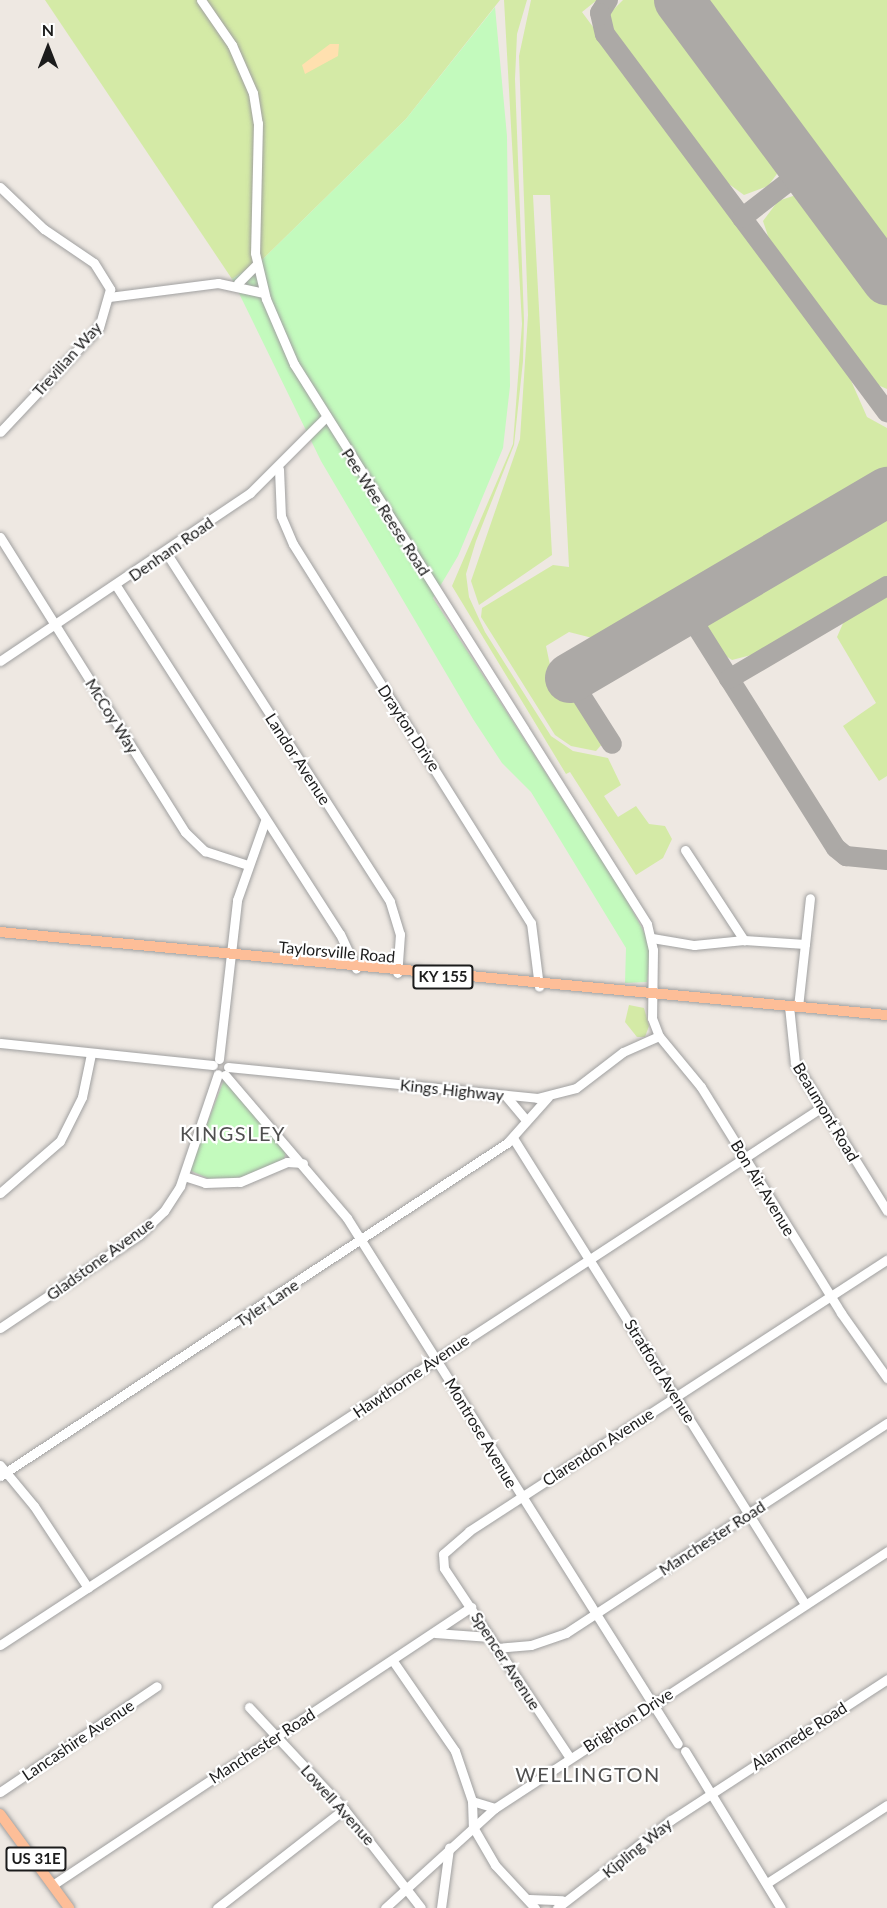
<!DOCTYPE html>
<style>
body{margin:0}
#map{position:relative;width:887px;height:1908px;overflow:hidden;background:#eee8e2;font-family:Lato,sans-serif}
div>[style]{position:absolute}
.grass>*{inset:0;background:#d4eaa6}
.sand>*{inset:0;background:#ffe0af}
.park>*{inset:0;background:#c3fabd}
.taxiway>*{height:20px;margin:-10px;padding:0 10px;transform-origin:10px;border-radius:10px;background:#aca9a6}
.runway>*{height:50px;margin:-25px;padding:0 25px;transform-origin:25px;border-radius:25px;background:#aca9a6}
.roads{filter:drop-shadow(0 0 2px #a0a0a0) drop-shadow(0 0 2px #a0a0a0)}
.minor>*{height:9px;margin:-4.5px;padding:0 4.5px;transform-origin:4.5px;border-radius:4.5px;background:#fff}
.major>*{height:10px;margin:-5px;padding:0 5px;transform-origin:5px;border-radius:5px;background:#fdbe98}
span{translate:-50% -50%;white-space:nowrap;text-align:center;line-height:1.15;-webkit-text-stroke:4.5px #fff;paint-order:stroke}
.shield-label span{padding:2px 4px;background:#fff;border:2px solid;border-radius:4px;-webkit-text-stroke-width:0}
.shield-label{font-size:15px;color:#1c1c1c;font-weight:700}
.street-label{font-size:16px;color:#1c1c1c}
.quarter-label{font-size:20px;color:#4f4f4f;letter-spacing:1.5px}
.north{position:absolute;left:18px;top:18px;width:60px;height:60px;-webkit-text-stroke:4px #fff;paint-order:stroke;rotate:0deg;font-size:16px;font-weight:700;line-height:24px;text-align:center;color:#1c1c1c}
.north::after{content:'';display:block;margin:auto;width:21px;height:27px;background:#1c1c1c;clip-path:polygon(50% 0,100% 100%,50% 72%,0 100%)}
</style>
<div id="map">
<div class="grass">
<i style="clip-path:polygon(45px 0,500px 0,406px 119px,263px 259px,232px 279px)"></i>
<i style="clip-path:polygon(504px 0,527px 0,517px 34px,515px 79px,524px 320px,523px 361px,514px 445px,476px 541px,466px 574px,469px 597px,485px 632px,551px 736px,573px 751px,608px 758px,621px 785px,604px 796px,618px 817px,636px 806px,649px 824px,665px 826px,672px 839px,663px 858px,636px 875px,570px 772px,566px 774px,452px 586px,513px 444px,522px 324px)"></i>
<i style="clip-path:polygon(531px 0,597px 0,582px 12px,849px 376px,867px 417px,887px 428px,887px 474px,604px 641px,569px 632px,546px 646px,554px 684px,577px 700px,603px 743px,596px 751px,571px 746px,555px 735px,481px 617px,482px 608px,553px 565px,569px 567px,550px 195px,533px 195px,552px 555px,479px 605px,471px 581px,520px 439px,528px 315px,519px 56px)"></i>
<i style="clip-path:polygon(623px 0,664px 0,777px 154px,782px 167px,768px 186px,744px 195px,722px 179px,684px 131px,612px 33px,609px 14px)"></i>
<i style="clip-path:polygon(695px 0,887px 0,887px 260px)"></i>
<i style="clip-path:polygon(802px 193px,887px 302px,887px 389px,869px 381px,771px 245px,763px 221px,778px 201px)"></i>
<i style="clip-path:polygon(887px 503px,887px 576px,755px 654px,732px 660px,720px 652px,707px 628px,716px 605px)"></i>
<i style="clip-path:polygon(887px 596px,887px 776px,879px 781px,843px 726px,876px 703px,837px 637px,844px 621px)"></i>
<i style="clip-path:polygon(629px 1005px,644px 1008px,649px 1026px,645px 1037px,637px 1037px,625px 1022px)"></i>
</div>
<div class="sand">
<i style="clip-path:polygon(330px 44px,339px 44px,338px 56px,305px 74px,302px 65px)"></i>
</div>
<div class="park">
<i style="clip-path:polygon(495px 7px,507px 136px,510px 386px,503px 448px,458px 556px,433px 598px,622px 891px,651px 945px,647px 982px,625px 983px,626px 948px,531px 792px,502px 763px,473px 719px,321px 461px,232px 279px,263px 259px,406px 119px)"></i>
<i style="clip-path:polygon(224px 1080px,286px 1152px,284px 1159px,254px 1176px,212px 1180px,189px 1170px)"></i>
</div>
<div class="taxiway">
<i style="left:608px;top:0;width:15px;rotate:122deg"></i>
<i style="left:600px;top:13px;width:22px;rotate:77deg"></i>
<i style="left:605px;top:34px;width:472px;rotate:53.3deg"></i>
<i style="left:742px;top:218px;width:80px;rotate:-37.9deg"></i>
<i style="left:686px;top:610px;width:281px;rotate:57.8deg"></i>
<i style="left:836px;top:848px;width:13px;rotate:39deg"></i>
<i style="left:846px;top:856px;width:41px;rotate:5.6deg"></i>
<i style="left:570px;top:678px;width:78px;rotate:57.5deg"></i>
<i style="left:729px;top:679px;width:183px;rotate:-30.5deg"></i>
</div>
<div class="runway">
<i style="left:679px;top:0;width:349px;rotate:53.4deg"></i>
<i style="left:570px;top:678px;width:368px;rotate:-30.4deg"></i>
</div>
<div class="roads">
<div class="minor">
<i style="left:201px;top:0;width:55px;rotate:55.4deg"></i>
<i style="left:232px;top:45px;width:52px;rotate:66.4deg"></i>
<i style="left:253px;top:93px;width:30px;rotate:81deg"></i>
<i style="left:258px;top:123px;width:130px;rotate:91.3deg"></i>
<i style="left:255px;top:253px;width:47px;rotate:76.6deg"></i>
<i style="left:266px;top:299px;width:71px;rotate:66.7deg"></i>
<i style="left:294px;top:364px;width:662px;rotate:57.77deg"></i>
<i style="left:647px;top:924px;width:27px;rotate:77deg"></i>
<i style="left:653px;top:950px;width:68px;rotate:90.8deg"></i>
<i style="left:652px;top:1018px;width:19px;rotate:69deg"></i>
<i style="left:659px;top:1036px;width:66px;rotate:50.5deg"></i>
<i style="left:701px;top:1087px;width:266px;rotate:58.2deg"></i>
<i style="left:841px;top:1313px;width:80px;rotate:54.7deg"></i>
<i style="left:0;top:187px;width:61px;rotate:43.7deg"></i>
<i style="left:44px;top:229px;width:60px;rotate:34.2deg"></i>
<i style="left:94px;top:263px;width:31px;rotate:58deg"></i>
<i style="left:110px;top:289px;width:40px;rotate:106deg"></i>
<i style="left:99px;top:327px;width:144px;rotate:133.3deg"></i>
<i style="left:238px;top:283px;width:27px;rotate:-45deg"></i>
<i style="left:109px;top:297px;width:110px;rotate:-7.3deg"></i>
<i style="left:218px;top:283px;width:47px;rotate:12.3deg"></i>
<i style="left:279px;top:469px;width:47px;rotate:87.6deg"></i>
<i style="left:281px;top:516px;width:30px;rotate:67deg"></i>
<i style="left:293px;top:544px;width:448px;rotate:57.9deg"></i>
<i style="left:531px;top:923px;width:64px;rotate:82.8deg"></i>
<i style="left:0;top:537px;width:348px;rotate:57.9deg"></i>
<i style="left:185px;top:832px;width:28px;rotate:44deg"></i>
<i style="left:205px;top:851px;width:45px;rotate:18deg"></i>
<i style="left:167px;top:554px;width:413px;rotate:57.3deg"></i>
<i style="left:390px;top:902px;width:34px;rotate:73deg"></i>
<i style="left:400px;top:934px;width:39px;rotate:94deg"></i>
<i style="left:117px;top:587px;width:412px;rotate:57.3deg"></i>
<i style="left:340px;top:934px;width:38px;rotate:65deg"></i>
<i style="left:0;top:661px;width:301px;rotate:-33.9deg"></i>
<i style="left:250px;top:493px;width:107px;rotate:-45deg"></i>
<i style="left:685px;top:850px;width:108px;rotate:56.8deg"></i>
<i style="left:652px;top:938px;width:43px;rotate:9.5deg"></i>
<i style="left:694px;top:945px;width:50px;rotate:-5.7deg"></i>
<i style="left:744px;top:940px;width:61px;rotate:3.8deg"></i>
<i style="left:805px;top:944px;width:46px;rotate:-83.8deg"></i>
<i style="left:789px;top:1006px;width:57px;rotate:84deg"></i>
<i style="left:795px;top:1063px;width:174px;rotate:58.1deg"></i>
<i style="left:798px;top:1007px;width:63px;rotate:-83.7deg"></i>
<i style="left:0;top:1043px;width:214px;rotate:5.9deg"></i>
<i style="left:219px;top:1059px;width:160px;rotate:-83.5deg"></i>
<i style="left:237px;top:900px;width:84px;rotate:-70.5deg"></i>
<i style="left:228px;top:1067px;width:311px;rotate:5.7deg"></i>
<i style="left:537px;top:1098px;width:40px;rotate:-14.4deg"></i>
<i style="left:576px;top:1088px;width:59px;rotate:-37.5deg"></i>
<i style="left:623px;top:1052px;width:39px;rotate:-24deg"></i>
<i style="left:225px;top:1075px;width:188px;rotate:49.5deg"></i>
<i style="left:347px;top:1218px;width:621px;rotate:57.82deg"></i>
<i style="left:505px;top:1095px;width:31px;rotate:50deg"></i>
<i style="left:513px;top:1138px;width:550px;rotate:57.93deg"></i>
<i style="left:184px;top:1176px;width:22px;rotate:18deg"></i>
<i style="left:205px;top:1183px;width:35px;rotate:-2deg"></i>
<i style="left:240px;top:1182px;width:51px;rotate:-23.1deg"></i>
<i style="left:287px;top:1162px;width:16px;rotate:4deg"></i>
<i style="left:0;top:1193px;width:79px;rotate:-40.9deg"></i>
<i style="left:60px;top:1141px;width:49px;rotate:-63.4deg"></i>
<i style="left:82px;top:1097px;width:44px;rotate:-78.2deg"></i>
<i style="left:0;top:1328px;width:167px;rotate:-33.8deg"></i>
<i style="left:139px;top:1235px;width:35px;rotate:-44deg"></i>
<i style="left:164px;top:1211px;width:30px;rotate:-57deg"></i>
<i style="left:180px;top:1186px;width:118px;rotate:-71.3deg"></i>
<i style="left:0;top:1465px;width:53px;rotate:50.3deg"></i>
<i style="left:34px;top:1506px;width:98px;rotate:56.6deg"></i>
<i style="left:0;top:1476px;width:607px;rotate:-33.3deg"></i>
<i style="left:507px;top:1143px;width:62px;rotate:-48.3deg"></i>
<i style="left:435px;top:1633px;width:55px;rotate:4.2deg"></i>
<i style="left:0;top:1645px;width:982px;rotate:-33.2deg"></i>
<i style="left:497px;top:1648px;width:34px;rotate:-5deg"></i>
<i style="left:531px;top:1645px;width:37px;rotate:-19deg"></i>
<i style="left:566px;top:1633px;width:384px;rotate:-33.2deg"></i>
<i style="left:393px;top:1661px;width:109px;rotate:55.4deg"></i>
<i style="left:455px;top:1751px;width:53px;rotate:71.2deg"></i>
<i style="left:472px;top:1801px;width:24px;rotate:17deg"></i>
<i style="left:249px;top:1707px;width:139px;rotate:47deg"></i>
<i style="left:344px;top:1809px;width:125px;rotate:52.1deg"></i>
<i style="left:685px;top:1751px;width:184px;rotate:58.6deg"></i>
<i style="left:570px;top:1758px;width:228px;rotate:-123.6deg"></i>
<i style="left:444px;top:1568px;width:14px;rotate:-94deg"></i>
<i style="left:443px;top:1554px;width:35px;rotate:-41deg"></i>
<i style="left:469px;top:1531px;width:498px;rotate:-33deg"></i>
<i style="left:0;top:1792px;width:189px;rotate:-34deg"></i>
<i style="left:472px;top:1801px;width:26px;rotate:88deg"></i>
<i style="left:473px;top:1827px;width:44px;rotate:59.9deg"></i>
<i style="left:495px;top:1865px;width:59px;rotate:47.1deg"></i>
<i style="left:767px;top:1883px;width:143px;rotate:-33deg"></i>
<i style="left:54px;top:1884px;width:501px;rotate:-33.59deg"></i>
<i style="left:529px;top:1899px;width:33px;rotate:2deg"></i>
<i style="left:217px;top:1908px;width:161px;rotate:-37.9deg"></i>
<i style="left:385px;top:1908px;width:149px;rotate:-42.3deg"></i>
<i style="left:495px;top:1808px;width:469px;rotate:-33.2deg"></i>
<i style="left:441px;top:1908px;width:61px;rotate:-82.4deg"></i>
<i style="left:557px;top:1908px;width:144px;rotate:-37.7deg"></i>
<i style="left:671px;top:1820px;width:258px;rotate:-33.1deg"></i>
</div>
<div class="major">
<i style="left:0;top:932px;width:891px;rotate:5.35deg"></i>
<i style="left:0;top:1814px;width:117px;rotate:53.7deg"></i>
</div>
</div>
<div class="shield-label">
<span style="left:443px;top:977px">KY 155</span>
<span style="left:36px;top:1859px">US 31E</span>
</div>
<div class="street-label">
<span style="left:67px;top:359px;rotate:-48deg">Trevilian Way</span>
<span style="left:386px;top:512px;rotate:57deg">Pee Wee Reese Road</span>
<span style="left:171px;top:549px;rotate:-35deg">Denham Road</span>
<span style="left:112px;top:716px;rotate:58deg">McCoy Way</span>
<span style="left:409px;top:728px;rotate:57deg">Drayton Drive</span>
<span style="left:298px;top:759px;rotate:57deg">Landor Avenue</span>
<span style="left:337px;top:952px;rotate:5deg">Taylorsville Road</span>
<span style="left:452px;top:1090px;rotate:6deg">Kings Highway</span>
<span style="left:826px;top:1112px;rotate:59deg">Beaumont Road</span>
<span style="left:763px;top:1188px;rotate:59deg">Bon Air Avenue</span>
<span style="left:100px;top:1259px;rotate:-36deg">Gladstone Avenue</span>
<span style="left:267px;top:1303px;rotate:-34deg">Tyler Lane</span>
<span style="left:660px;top:1371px;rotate:58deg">Stratford Avenue</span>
<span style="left:411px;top:1376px;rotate:-34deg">Hawthorne Avenue</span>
<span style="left:481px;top:1433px;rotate:59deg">Montrose Avenue</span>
<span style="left:598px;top:1447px;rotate:-33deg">Clarendon Avenue</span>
<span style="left:712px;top:1538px;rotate:-33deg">Manchester Road</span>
<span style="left:506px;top:1661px;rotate:57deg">Spencer Avenue</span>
<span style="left:628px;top:1720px;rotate:-33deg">Brighton Drive</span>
<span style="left:799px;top:1736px;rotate:-33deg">Alanmede Road</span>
<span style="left:78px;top:1740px;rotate:-34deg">Lancashire Avenue</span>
<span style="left:262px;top:1746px;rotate:-33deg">Manchester Road</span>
<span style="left:338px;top:1805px;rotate:48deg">Lowell Avenue</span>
<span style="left:637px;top:1848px;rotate:-39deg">Kipling Way</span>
</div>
<div class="quarter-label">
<span style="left:233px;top:1133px">KINGSLEY</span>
<span style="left:588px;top:1774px">WELLINGTON</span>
</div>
<div class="north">N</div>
</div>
